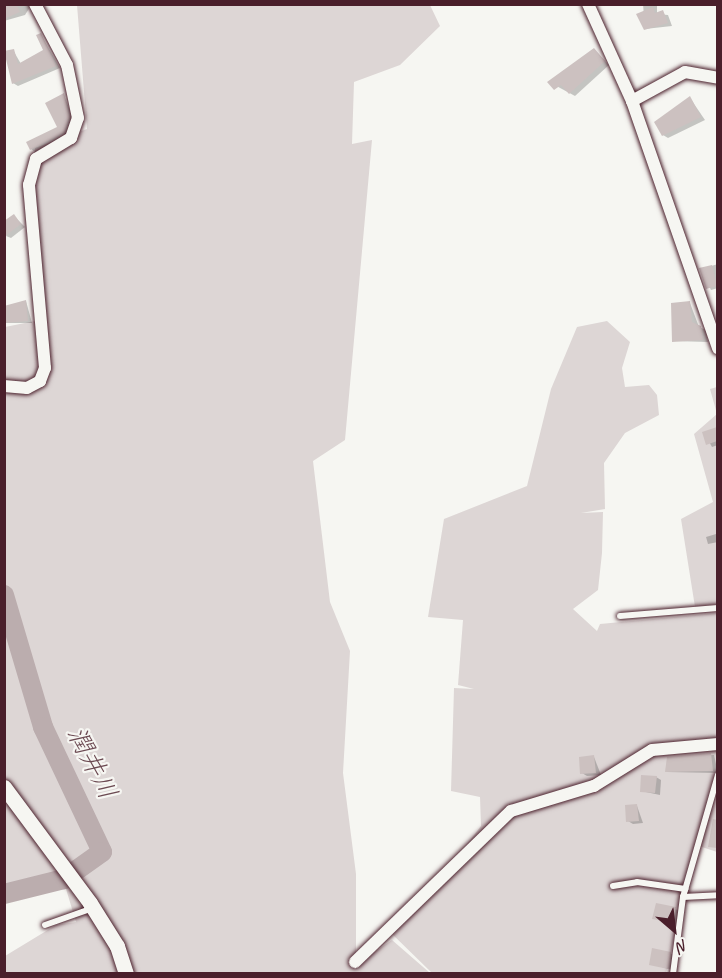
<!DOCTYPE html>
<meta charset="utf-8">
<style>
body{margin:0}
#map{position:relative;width:722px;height:978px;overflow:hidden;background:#f6f6f2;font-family:Caveat,"Klee One",sans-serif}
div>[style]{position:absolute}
.green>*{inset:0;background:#ddd6d5}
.shadow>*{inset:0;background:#0003}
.river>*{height:20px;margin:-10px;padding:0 10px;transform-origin:10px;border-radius:10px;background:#bbadae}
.building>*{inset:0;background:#ccc1c0}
.roads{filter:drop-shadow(0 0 2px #4a1f2b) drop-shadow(0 0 2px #4a1f2b)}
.service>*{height:6px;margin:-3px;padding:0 3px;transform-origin:3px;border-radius:3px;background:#f6f6f2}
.minor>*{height:12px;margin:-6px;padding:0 6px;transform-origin:6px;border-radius:6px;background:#f6f6f2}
.tertiary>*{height:15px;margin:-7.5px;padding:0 7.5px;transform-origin:7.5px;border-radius:7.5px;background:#f6f6f2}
span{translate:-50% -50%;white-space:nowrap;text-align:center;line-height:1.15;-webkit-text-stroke:4.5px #f6f6f2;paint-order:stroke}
.water-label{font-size:26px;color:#6c4a52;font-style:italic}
.frame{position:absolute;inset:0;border:6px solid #4a1f2b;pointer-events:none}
.north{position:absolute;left:644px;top:900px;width:60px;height:60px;-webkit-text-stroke:4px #f6f6f2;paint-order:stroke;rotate:152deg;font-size:16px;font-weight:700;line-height:24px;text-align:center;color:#4a1f2b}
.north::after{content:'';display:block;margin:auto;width:21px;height:27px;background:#4a1f2b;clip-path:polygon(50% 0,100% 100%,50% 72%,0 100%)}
</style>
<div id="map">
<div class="green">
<i style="clip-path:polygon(77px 5px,430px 5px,440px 26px,400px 65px,354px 82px,352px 144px,372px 140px,345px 440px,313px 461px,330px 602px,350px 651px,343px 773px,356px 874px,356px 965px,392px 940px,430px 973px,5px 973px,5px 956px,56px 925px,76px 922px,63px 879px,5px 888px,5px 327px,35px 321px,35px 148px,87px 129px)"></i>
<i style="clip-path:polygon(607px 321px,630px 342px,622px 368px,625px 387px,649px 385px,657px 395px,659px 415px,625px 433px,604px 463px,605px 509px,581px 513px,603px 512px,602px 553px,598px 590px,573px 609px,597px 631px,600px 624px,717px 613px,717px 741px,660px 749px,717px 748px,717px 852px,696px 845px,666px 973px,432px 973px,389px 931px,415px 912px,481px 826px,480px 797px,451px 791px,454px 688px,474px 689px,458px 685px,463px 620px,428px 617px,444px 519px,527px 486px,551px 389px,577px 327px)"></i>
<i style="clip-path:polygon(717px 387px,717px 604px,695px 607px,681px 519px,713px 502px,694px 434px,717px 414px,710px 389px)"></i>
</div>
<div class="shadow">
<i style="clip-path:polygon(4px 4px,32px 4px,25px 15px,4px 21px)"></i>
<i style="clip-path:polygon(643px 4px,657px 4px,657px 14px,668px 15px,672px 26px,645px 29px)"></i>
<i style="clip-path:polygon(41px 35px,60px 68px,18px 86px,13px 83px,13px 50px,21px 64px,45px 50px)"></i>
<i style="clip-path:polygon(594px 50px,609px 65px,575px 96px,549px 82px)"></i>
<i style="clip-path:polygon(64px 95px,74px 121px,69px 135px,35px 152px,31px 149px,59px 128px,47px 104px)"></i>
<i style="clip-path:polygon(690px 98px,705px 120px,668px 138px,663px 135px)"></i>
<i style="clip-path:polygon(14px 216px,25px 227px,11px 238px,6px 236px)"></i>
<i style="clip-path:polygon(718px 264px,718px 288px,711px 290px,701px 269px)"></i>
<i style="clip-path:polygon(26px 301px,32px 323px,4px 323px,4px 307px)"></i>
<i style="clip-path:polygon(690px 303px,699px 327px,706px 330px,708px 342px,674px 341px)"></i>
<i style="clip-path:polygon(718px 429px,718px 445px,712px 447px,704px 433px)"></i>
<i style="clip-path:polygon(716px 534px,718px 542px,708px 544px,706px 537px)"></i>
<i style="clip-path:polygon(714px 755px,718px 773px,667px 772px,668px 758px)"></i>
<i style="clip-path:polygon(594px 757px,601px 775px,587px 776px,582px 773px)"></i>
<i style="clip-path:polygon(656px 777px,661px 780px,660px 795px,641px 791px)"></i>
<i style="clip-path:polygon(637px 806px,643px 823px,633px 824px,628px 821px)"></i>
<i style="clip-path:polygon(657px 904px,681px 911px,678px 925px,654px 918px)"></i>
<i style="clip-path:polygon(670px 953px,675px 956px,673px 970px,650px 964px)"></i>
</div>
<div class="river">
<i style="left:4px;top:595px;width:138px;rotate:73.5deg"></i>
<i style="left:43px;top:727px;width:138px;rotate:64.7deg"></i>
<i style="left:102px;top:852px;width:47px;rotate:144.6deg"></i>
<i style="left:64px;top:879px;width:62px;rotate:166deg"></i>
</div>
<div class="building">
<i style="clip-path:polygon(4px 4px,16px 4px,20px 12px,4px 19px)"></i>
<i style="clip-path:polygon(653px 7px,655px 13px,663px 10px,668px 23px,644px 30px,636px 14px)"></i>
<i style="clip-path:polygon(41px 33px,56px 66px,12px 84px,4px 51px,14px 49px,18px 64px,43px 50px,36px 35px)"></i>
<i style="clip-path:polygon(594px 48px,605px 61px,569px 94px,561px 85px,554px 90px,547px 82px)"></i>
<i style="clip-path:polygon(64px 93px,69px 117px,64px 132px,30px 150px,26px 142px,57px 127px,45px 103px)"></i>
<i style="clip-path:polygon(690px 96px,701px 117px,662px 136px,654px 122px)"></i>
<i style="clip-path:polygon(14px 214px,21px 224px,4px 237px,4px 221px)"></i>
<i style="clip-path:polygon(712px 265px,717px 286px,706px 289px,699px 268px)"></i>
<i style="clip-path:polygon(26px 300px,28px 321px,4px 323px,4px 306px)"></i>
<i style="clip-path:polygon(690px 301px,692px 322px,701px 326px,703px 340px,672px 342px,671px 303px)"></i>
<i style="clip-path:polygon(717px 427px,717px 441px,706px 445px,702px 432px)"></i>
<i style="clip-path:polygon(711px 753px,713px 771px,665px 772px,667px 757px)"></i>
<i style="clip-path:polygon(594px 755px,596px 773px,580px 774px,579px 757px)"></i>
<i style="clip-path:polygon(641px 775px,657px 776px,655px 793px,640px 792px)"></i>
<i style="clip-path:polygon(637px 804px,639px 821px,626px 822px,625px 805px)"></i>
<i style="clip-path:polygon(713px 819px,717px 820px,717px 848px,708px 847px)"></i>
<i style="clip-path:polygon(656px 903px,676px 907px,674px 923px,652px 919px)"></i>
<i style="clip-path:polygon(652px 948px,671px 952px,668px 969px,649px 965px)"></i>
</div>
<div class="roads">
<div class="service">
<i style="left:620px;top:616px;width:98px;rotate:-4.7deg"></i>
<i style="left:613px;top:886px;width:24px;rotate:-9deg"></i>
<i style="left:637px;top:882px;width:49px;rotate:8.3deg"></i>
<i style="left:683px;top:897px;width:127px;rotate:-74deg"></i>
<i style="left:45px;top:925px;width:51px;rotate:-19.5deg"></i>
<i style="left:673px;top:974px;width:78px;rotate:-82.6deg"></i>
<i style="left:683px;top:897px;width:35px;rotate:-3deg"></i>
</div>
<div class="minor">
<i style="left:588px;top:4px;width:107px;rotate:65.6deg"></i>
<i style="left:632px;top:101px;width:262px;rotate:70.8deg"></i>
<i style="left:632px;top:101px;width:60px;rotate:-28.7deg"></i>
<i style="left:685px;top:72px;width:34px;rotate:10deg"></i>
<i style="left:4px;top:386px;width:23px;rotate:5deg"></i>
<i style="left:27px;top:388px;width:15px;rotate:-28deg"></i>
<i style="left:40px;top:381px;width:14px;rotate:-69deg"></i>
<i style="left:45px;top:368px;width:184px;rotate:-95deg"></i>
<i style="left:29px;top:185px;width:27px;rotate:-75deg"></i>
<i style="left:36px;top:159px;width:41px;rotate:-31deg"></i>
<i style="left:71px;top:138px;width:21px;rotate:-71deg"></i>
<i style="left:78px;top:118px;width:54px;rotate:-101.7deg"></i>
<i style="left:67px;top:65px;width:69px;rotate:-117.7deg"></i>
<i style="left:355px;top:962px;width:217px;rotate:-44.1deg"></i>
<i style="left:511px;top:811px;width:87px;rotate:-16.8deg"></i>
<i style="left:594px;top:786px;width:68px;rotate:-31.8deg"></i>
<i style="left:652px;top:750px;width:66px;rotate:-5.2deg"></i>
</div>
<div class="tertiary">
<i style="left:4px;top:787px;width:144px;rotate:53.4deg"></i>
<i style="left:90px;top:903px;width:51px;rotate:57.9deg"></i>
<i style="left:117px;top:946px;width:29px;rotate:72deg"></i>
</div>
</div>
<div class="water-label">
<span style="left:92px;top:763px;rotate:63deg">潤井川</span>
</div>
<div class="frame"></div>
<div class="north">N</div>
</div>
